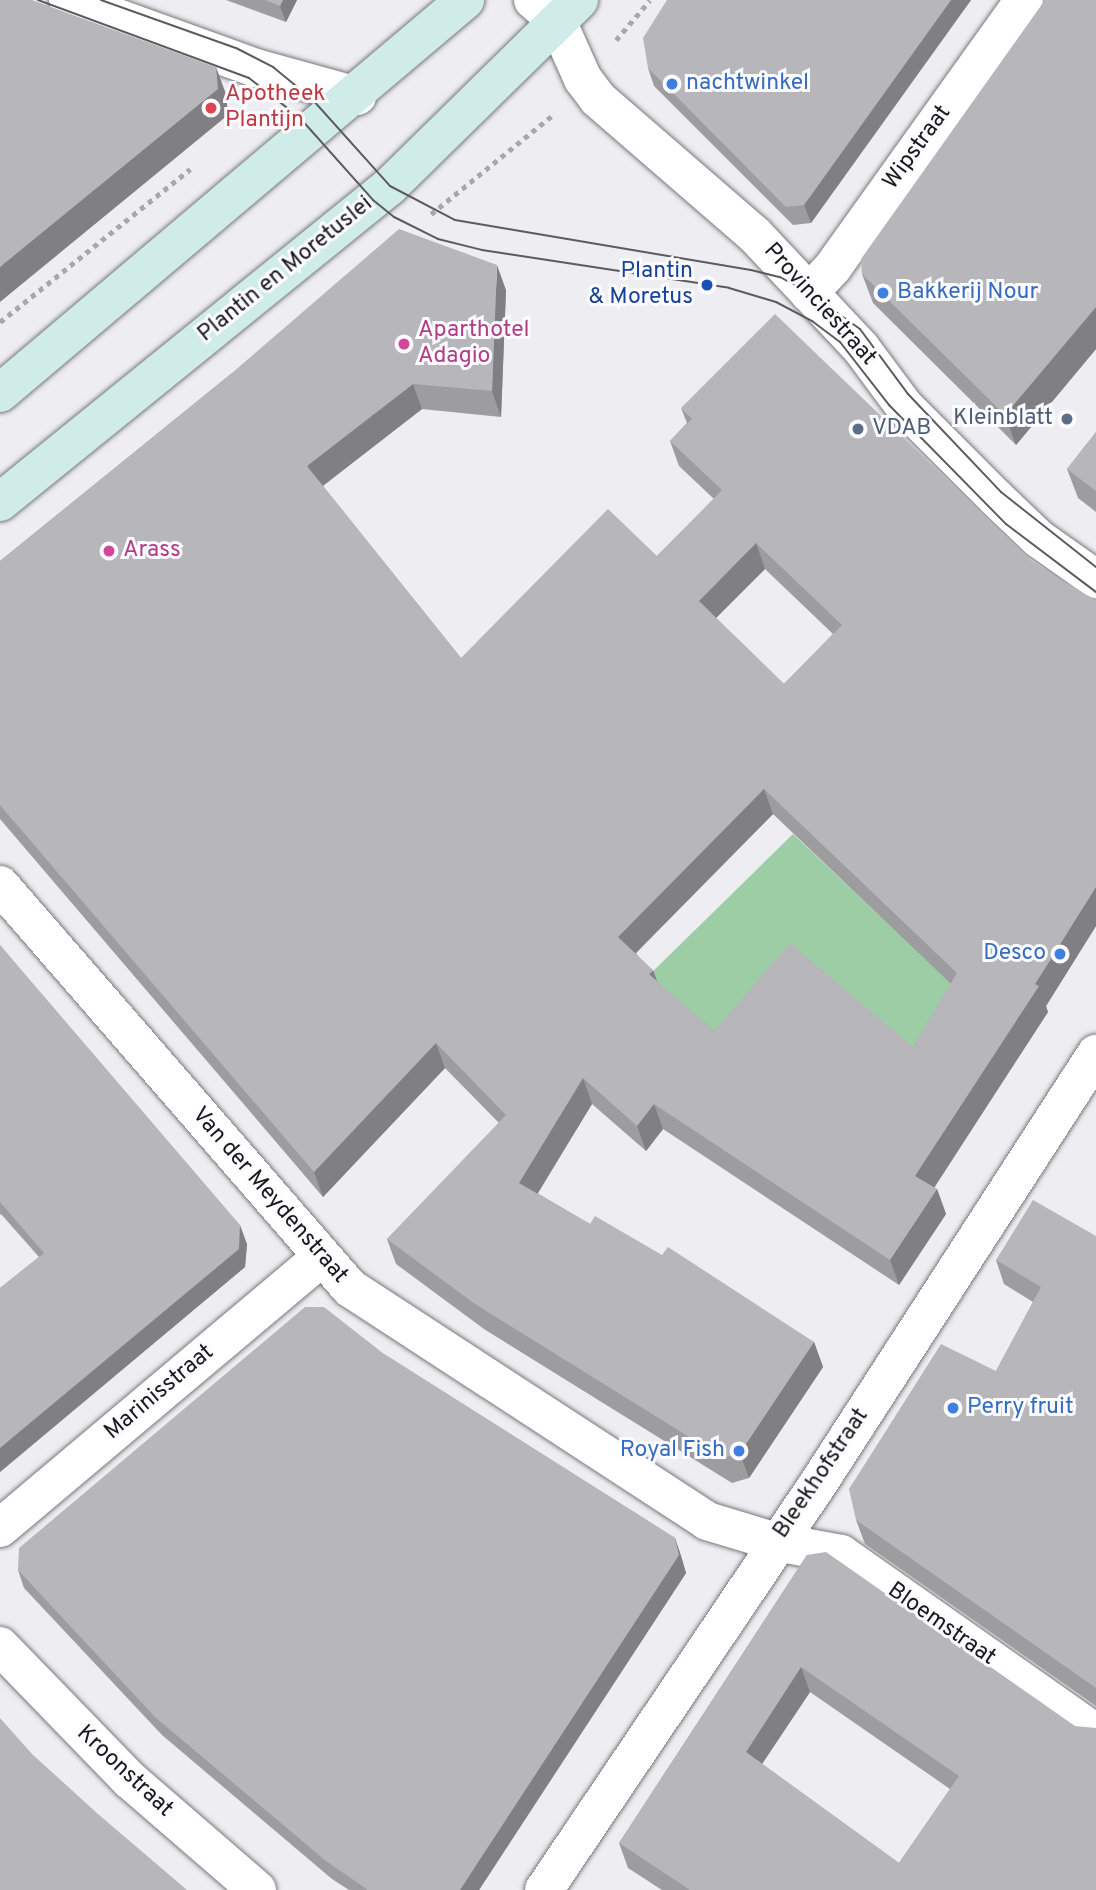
<!DOCTYPE html>
<style>
body{margin:0}
#map{position:relative;width:1096px;height:1890px;overflow:hidden;background:#eeeef2;font-family:Overpass,sans-serif}
div>[style]{position:absolute}
.green>*{inset:0;background:#9dcda5}
.path>*{height:4.5px;margin-top:-2.25px;transform-origin:0;background:repeating-linear-gradient(90deg,#a8a8ab 0 5px,transparent 0 10px)}
.roads{filter:drop-shadow(0 0 2px #79797c) drop-shadow(0 0 2px #79797c)}
.minor>*{height:38px;margin:-19px;padding:0 19px;transform-origin:19px;border-radius:19px;background:#fff}
.secondary>*{height:38px;margin:-19px;padding:0 19px;transform-origin:19px;border-radius:19px;background:#cfece8}
.tram>*{height:2px;margin:-1px;padding:0 1px;transform-origin:1px;border-radius:1px;background:#5c5c5f}
.wall>*{inset:0;background:#9d9da0}
.shaded-wall>*{inset:0;background:#807f82}
.building>*{inset:0;background:#b7b6ba}
.dots>*{width:19px;height:19px;translate:-50% -50%;box-sizing:border-box;border:4px solid #fcfbff;border-radius:50%}
span{translate:-50% -50%;white-space:nowrap;text-align:center;line-height:1.15;-webkit-text-stroke:6px #fcfbff;paint-order:stroke}
.shop-label{font-size:23px;color:#366cbe}
.left{translate:0 -50%;text-align:left}
.right{translate:-100% -50%;text-align:right}
.health-label{font-size:23px;color:#be3a42}
.street-label{font-size:23px;color:#19191b}
.transit-label{font-size:23px;color:#164399}
.hotel-label{font-size:23px;color:#b23c85}
.service-label{font-size:23px;color:#4e5e75}
</style>
<div id="map">
<div class="green">
<i style="clip-path:polygon(793px 834px,967px 998px,979px 1049px,722px 1057px,645px 979px)"></i>
</div>
<div class="path">
<i style="left:616px;top:40px;width:52px;rotate:-49.6deg"></i>
<i style="left:431px;top:214px;width:159px;rotate:-39.1deg"></i>
<i style="left:0;top:322px;width:244px;rotate:-38.8deg"></i>
</div>
<div class="roads">
<div class="minor">
<i style="left:68px;top:0;width:200px;rotate:19.9deg"></i>
<i style="left:256px;top:68px;width:105px;rotate:15.5deg"></i>
<i style="left:533px;top:0;width:32px;rotate:41deg"></i>
<i style="left:557px;top:21px;width:64px;rotate:65.9deg"></i>
<i style="left:583px;top:79px;width:25px;rotate:53deg"></i>
<i style="left:598px;top:99px;width:206px;rotate:40.9deg"></i>
<i style="left:754px;top:234px;width:156px;rotate:46.8deg"></i>
<i style="left:861px;top:348px;width:72px;rotate:53.4deg"></i>
<i style="left:904px;top:406px;width:130px;rotate:45deg"></i>
<i style="left:996px;top:498px;width:59px;rotate:43.6deg"></i>
<i style="left:1039px;top:539px;width:70px;rotate:35.1deg"></i>
<i style="left:809px;top:293px;width:35px;rotate:-47deg"></i>
<i style="left:833px;top:267px;width:328px;rotate:-54.4deg"></i>
<i style="left:0;top:885px;width:534px;rotate:49.03deg"></i>
<i style="left:350px;top:1288px;width:426px;rotate:33.1deg"></i>
<i style="left:707px;top:1521px;width:72px;rotate:16.9deg"></i>
<i style="left:776px;top:1542px;width:66px;rotate:10.5deg"></i>
<i style="left:841px;top:1554px;width:312px;rotate:35.1deg"></i>
<i style="left:0;top:1528px;width:419px;rotate:-40.1deg"></i>
<i style="left:0;top:1646px;width:187px;rotate:45.9deg"></i>
<i style="left:130px;top:1780px;width:168px;rotate:40.9deg"></i>
<i style="left:544px;top:1890px;width:486px;rotate:-56deg"></i>
<i style="left:816px;top:1487px;width:516px;rotate:-57.11deg"></i>
</div>
<div class="secondary">
<i style="left:0;top:393px;width:609px;rotate:-40.2deg"></i>
<i style="left:0;top:502px;width:502px;rotate:-39.02deg"></i>
<i style="left:390px;top:186px;width:265px;rotate:-44.5deg"></i>
</div>
</div>
<div class="tram">
<i style="left:38px;top:0;width:225px;rotate:20.3deg"></i>
<i style="left:249px;top:78px;width:65px;rotate:38.1deg"></i>
<i style="left:300px;top:118px;width:110px;rotate:48.3deg"></i>
<i style="left:373px;top:200px;width:27px;rotate:39deg"></i>
<i style="left:394px;top:217px;width:49px;rotate:26.6deg"></i>
<i style="left:438px;top:239px;width:45px;rotate:14deg"></i>
<i style="left:482px;top:250px;width:250px;rotate:8.7deg"></i>
<i style="left:729px;top:288px;width:49px;rotate:16.6deg"></i>
<i style="left:776px;top:302px;width:41px;rotate:27.8deg"></i>
<i style="left:812px;top:321px;width:35px;rotate:37deg"></i>
<i style="left:840px;top:342px;width:80px;rotate:52.1deg"></i>
<i style="left:889px;top:405px;width:167px;rotate:45.5deg"></i>
<i style="left:1006px;top:524px;width:113px;rotate:37.1deg"></i>
<i style="left:101px;top:0;width:143px;rotate:19.6deg"></i>
<i style="left:236px;top:48px;width:42px;rotate:27.2deg"></i>
<i style="left:273px;top:67px;width:50px;rotate:39.4deg"></i>
<i style="left:312px;top:99px;width:117px;rotate:48.1deg"></i>
<i style="left:390px;top:186px;width:73px;rotate:27.6deg"></i>
<i style="left:455px;top:220px;width:300px;rotate:9.6deg"></i>
<i style="left:751px;top:270px;width:30px;rotate:14deg"></i>
<i style="left:780px;top:277px;width:33px;rotate:29deg"></i>
<i style="left:809px;top:293px;width:62px;rotate:35.2deg"></i>
<i style="left:860px;top:329px;width:81px;rotate:53.6deg"></i>
<i style="left:908px;top:394px;width:135px;rotate:46.5deg"></i>
<i style="left:1001px;top:492px;width:121px;rotate:38.3deg"></i>
</div>
<div class="wall">
<i style="clip-path:polygon(226px 0,297px 0,286px 22px)"></i>
<i style="clip-path:polygon(667px 0,971px 0,811px 223px,793px 225px,654px 86px,648px 68px)"></i>
<i style="clip-path:polygon(1096px 0,1096px 349px,1016px 445px,873px 303px,862px 274px)"></i>
<i style="clip-path:polygon(evenodd,506px 290px,501px 417px,422px 409px,323px 486px,461px 658px,657px 556px,714px 499px,679px 466px,670px 441px,687px 423px,681px 408px,1033px 562px,1096px 601px,1096px 926px,1046px 1006px,1048px 1012px,934px 1187px,937px 1189px,946px 1214px,899px 1285px,663px 1129px,646px 1151px,592px 1104px,537px 1193px,590px 1224px,814px 1342px,823px 1367px,749px 1478px,732px 1483px,484px 1329px,396px 1264px,387px 1239px,499px 1123px,445px 1068px,323px 1197px,0 819px,0 561px,232px 373px,506px 290px,765px 569px,833px 634px,784px 684px,716px 618px,765px 569px,506px 290px,773px 814px,951px 984px,913px 1047px,714px 1031px,656px 981px,636px 953px,773px 814px)"></i>
<i style="clip-path:polygon(1096px 432px,1096px 512px,1078px 498px,1067px 469px)"></i>
<i style="clip-path:polygon(0 945px,247px 1244px,245px 1267px,0 1472px,0 1288px,39px 1257px,1px 1214px,0 1215px)"></i>
<i style="clip-path:polygon(1096px 1236px,1096px 1706px,865px 1544px,856px 1520px,996px 1371px,1033px 1302px,1004px 1284px,996px 1260px)"></i>
<i style="clip-path:polygon(384px 1354px,675px 1538px,681px 1556px,686px 1573px,479px 1890px,349px 1890px,332px 1879px,162px 1735px,24px 1588px,18px 1570px)"></i>
<i style="clip-path:polygon(evenodd,807px 1555px,1096px 1890px,662px 1890px,628px 1868px,619px 1843px,807px 1555px,810px 1692px,950px 1789px,899px 1863px,762px 1764px,810px 1692px)"></i>
</div>
<div class="shaded-wall">
<i style="clip-path:polygon(283px 0,297px 0,286px 22px,280px 6px)"></i>
<i style="clip-path:polygon(951px 0,971px 0,811px 223px,804px 205px)"></i>
<i style="clip-path:polygon(216px 67px,226px 94px,228px 115px,0 302px,0 267px)"></i>
<i style="clip-path:polygon(497px 265px,506px 290px,501px 417px,492px 391px)"></i>
<i style="clip-path:polygon(1096px 307px,1096px 349px,1016px 445px,1005px 415px)"></i>
<i style="clip-path:polygon(413px 384px,422px 409px,316px 491px,307px 466px)"></i>
<i style="clip-path:polygon(756px 543px,765px 569px,708px 626px,699px 601px)"></i>
<i style="clip-path:polygon(764px 789px,773px 814px,627px 962px,618px 937px)"></i>
<i style="clip-path:polygon(1096px 887px,1096px 926px,1046px 1006px,1048px 1012px,925px 1202px,915px 1176px)"></i>
<i style="clip-path:polygon(653px 970px,662px 995px,649px 974px)"></i>
<i style="clip-path:polygon(436px 1043px,445px 1068px,323px 1197px,314px 1172px)"></i>
<i style="clip-path:polygon(583px 1078px,592px 1104px,529px 1208px,519px 1183px)"></i>
<i style="clip-path:polygon(654px 1104px,663px 1129px,646px 1151px,637px 1126px)"></i>
<i style="clip-path:polygon(937px 1189px,946px 1214px,899px 1285px,890px 1260px)"></i>
<i style="clip-path:polygon(240px 1225px,247px 1244px,245px 1267px,0 1472px,0 1448px)"></i>
<i style="clip-path:polygon(814px 1342px,823px 1367px,749px 1478px,740px 1453px)"></i>
<i style="clip-path:polygon(675px 1538px,681px 1556px,686px 1573px,479px 1890px,460px 1890px)"></i>
<i style="clip-path:polygon(801px 1667px,810px 1692px,754px 1776px,746px 1752px)"></i>
</div>
<div class="building">
<i style="clip-path:polygon(0 0,32px 0,216px 67px,218px 89px,0 267px)"></i>
<i style="clip-path:polygon(265px 0,283px 0,280px 6px)"></i>
<i style="clip-path:polygon(667px 0,951px 0,804px 205px,786px 207px,648px 68px,643px 38px)"></i>
<i style="clip-path:polygon(1045px 0,1096px 0,1096px 307px,1005px 415px,862px 274px,861px 259px)"></i>
<i style="clip-path:polygon(evenodd,399px 229px,497px 265px,492px 391px,413px 384px,307px 466px,461px 658px,608px 509px,657px 556px,722px 490px,670px 441px,692px 419px,681px 408px,775px 314px,1033px 562px,1096px 601px,1096px 887px,1035px 984px,1039px 986px,915px 1176px,937px 1189px,890px 1260px,654px 1104px,637px 1126px,583px 1078px,519px 1183px,590px 1224px,595px 1216px,662px 1255px,668px 1247px,814px 1342px,740px 1453px,723px 1458px,475px 1304px,387px 1239px,506px 1115px,436px 1043px,314px 1172px,0 805px,0 561px,232px 373px,399px 229px,756px 543px,842px 625px,784px 684px,699px 601px,756px 543px,399px 229px,764px 789px,957px 973px,913px 1047px,790px 943px,714px 1031px,649px 974px,653px 970px,618px 937px,764px 789px)"></i>
<i style="clip-path:polygon(1096px 432px,1096px 491px,1067px 469px)"></i>
<i style="clip-path:polygon(0 945px,240px 1225px,239px 1249px,0 1448px,0 1288px,44px 1253px,0 1202px)"></i>
<i style="clip-path:polygon(1033px 1200px,1096px 1236px,1096px 1688px,856px 1520px,849px 1489px,941px 1344px,996px 1371px,1041px 1287px,996px 1260px)"></i>
<i style="clip-path:polygon(305px 1307px,324px 1307px,384px 1354px,675px 1538px,679px 1555px,460px 1890px,368px 1890px,326px 1861px,155px 1717px,18px 1570px,19px 1548px)"></i>
<i style="clip-path:polygon(evenodd,826px 1552px,1075px 1726px,1096px 1728px,1096px 1890px,690px 1890px,619px 1843px,807px 1555px,826px 1552px,801px 1667px,959px 1776px,899px 1863px,746px 1752px,801px 1667px)"></i>
<i style="clip-path:polygon(0 1718px,32px 1754px,98px 1814px,187px 1890px,0 1890px)"></i>
</div>
<div class="dots">
<i style="left:672px;top:84px;background:#3f7fe0"></i>
<i style="left:211px;top:108px;background:#e0444e"></i>
<i style="left:707px;top:285px;background:#1a4fb4"></i>
<i style="left:883px;top:293px;background:#3f7fe0"></i>
<i style="left:404px;top:344px;background:#d1479c"></i>
<i style="left:1067px;top:419px;background:#5c6f8a"></i>
<i style="left:858px;top:429px;background:#5c6f8a"></i>
<i style="left:109px;top:551px;background:#d1479c"></i>
<i style="left:1060px;top:954px;background:#3f7fe0"></i>
<i style="left:953px;top:1408px;background:#3f7fe0"></i>
<i style="left:739px;top:1451px;background:#3f7fe0"></i>
</div>
<div class="shop-label">
<span class="left" style="left:686px;top:84px">nachtwinkel</span>
<span class="left" style="left:897px;top:293px">Bakkerij Nour</span>
<span class="right" style="left:1046px;top:954px">Desco</span>
<span class="left" style="left:967px;top:1408px">Perry fruit</span>
<span class="right" style="left:725px;top:1451px">Royal Fish</span>
</div>
<div class="health-label">
<span class="left" style="left:225px;top:108px">Apotheek<br>Plantijn</span>
</div>
<div class="street-label">
<span style="left:918px;top:148px;rotate:-54deg">Wipstraat</span>
<span style="left:286px;top:270px;rotate:-39deg">Plantin en Moretuslei</span>
<span style="left:819px;top:305px;rotate:48deg">Provinciestraat</span>
<span style="left:269px;top:1196px;rotate:49deg">Van der Meydenstraat</span>
<span style="left:160px;top:1393px;rotate:-40deg">Marinisstraat</span>
<span style="left:822px;top:1474px;rotate:-56deg">Bleekhofstraat</span>
<span style="left:941px;top:1625px;rotate:35deg">Bloemstraat</span>
<span style="left:124px;top:1772px;rotate:43deg">Kroonstraat</span>
</div>
<div class="transit-label">
<span class="right" style="left:693px;top:285px">Plantin<br>&amp; Moretus</span>
</div>
<div class="hotel-label">
<span class="left" style="left:418px;top:344px">Aparthotel<br>Adagio</span>
<span class="left" style="left:123px;top:551px">Arass</span>
</div>
<div class="service-label">
<span class="right" style="left:1053px;top:419px">Kleinblatt</span>
<span class="left" style="left:872px;top:429px">VDAB</span>
</div>
</div>
